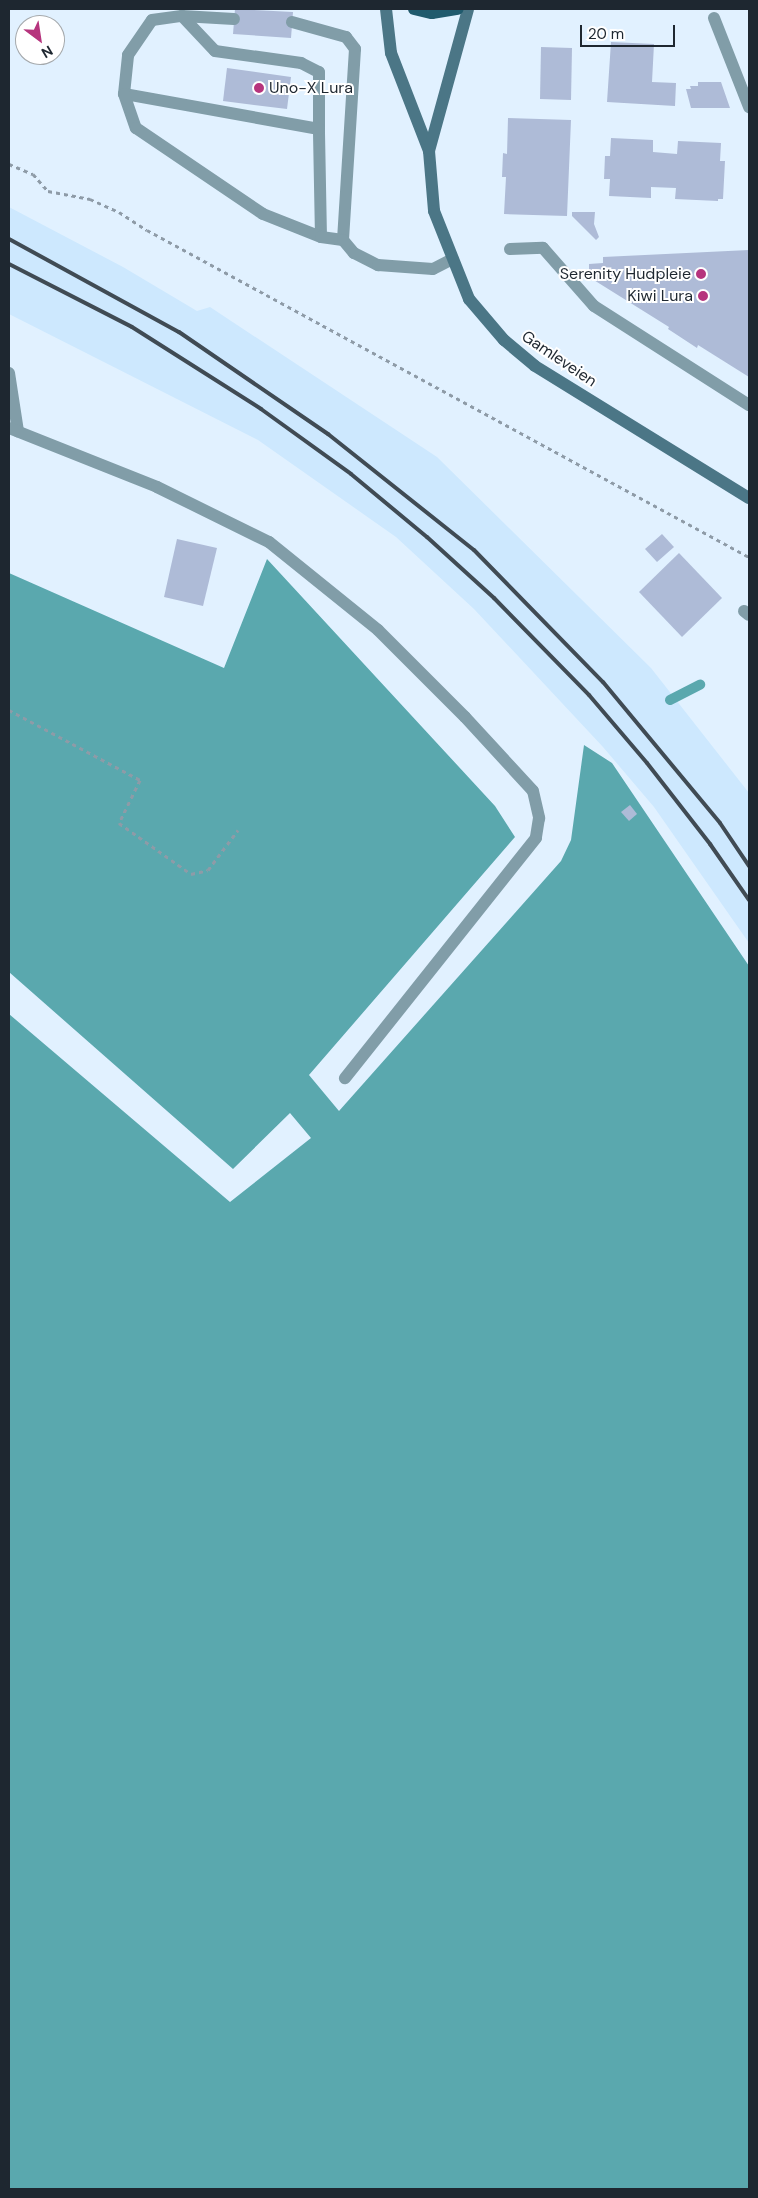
<!DOCTYPE html>
<style>
body{margin:0}
#map{position:relative;width:758px;height:2198px;overflow:hidden;background:#e1f1ff;font-family:"DM Sans",sans-serif}
div>[style]{position:absolute}
.built>*{inset:0;background:#cde8fe}
.water>*{inset:0;background:#5aa8ae}
.stream>*{height:10px;margin:-5px;padding:0 5px;transform-origin:5px;border-radius:5px;background:#5aa8ae}
.building>*{inset:0;background:#aebbd7}
.path>*{height:3px;margin-top:-1.5px;transform-origin:0;background:repeating-linear-gradient(90deg,#8e9ba7 0 4px,transparent 0 8px)}
.service>*{height:12px;margin:-6px;padding:0 6px;transform-origin:6px;border-radius:6px;background:#819da8}
.secondary>*{height:12px;margin:-6px;padding:0 6px;transform-origin:6px;border-radius:6px;background:#4b7686}
.primary>*{height:12px;margin:-6px;padding:0 6px;transform-origin:6px;border-radius:6px;background:#205a6d}
.rail>*{height:4px;margin:-2px;padding:0 2px;transform-origin:2px;border-radius:2px;background:#404b54}
.dots>*{width:14px;height:14px;translate:-50% -50%;box-sizing:border-box;border:2px solid #fff;border-radius:50%}
span{translate:-50% -50%;white-space:nowrap;text-align:center;line-height:1.15;-webkit-text-stroke:4px #fff;paint-order:stroke}
.poi-label{font-size:16px;color:#1e2730}
.left{translate:0 -50%;text-align:left}
.right{translate:-100% -50%;text-align:right}
.street-label{font-size:16px;color:#1e2730}
.frame{position:absolute;inset:0;border:10px solid #1e2730;pointer-events:none}
.north{position:absolute;left:15px;top:15px;width:50px;height:50px;box-sizing:border-box;background:#fff;border:1px solid #a5a9ac;border-radius:50%;rotate:149deg;font-size:14px;font-weight:700;line-height:20px;text-align:center;color:#1e2730}
.north::after{content:'';display:block;margin:auto;width:18px;height:22px;background:#b6347d;clip-path:polygon(50% 0,100% 100%,50% 72%,0 100%)}
.scale{position:absolute;left:580px;top:25px;width:95px;height:22px;box-sizing:border-box;border:2px solid #1e2730;border-top:0;padding-left:6px;font-size:15px;line-height:18px;white-space:nowrap;color:#1e2730;-webkit-text-stroke:4px #fff;paint-order:stroke}
</style>
<div id="map">
<div class="built">
<i style="clip-path:polygon(9px 207px,123px 267px,197px 311px,210px 307px,437px 457px,651px 668px,749px 793px,749px 943px,654px 807px,603px 747px,474px 609px,396px 537px,258px 440px,9px 314px)"></i>
</div>
<div class="water">
<i style="clip-path:polygon(267px 559px,495px 806px,515px 837px,309px 1075px,339px 1111px,561px 861px,571px 840px,584px 745px,612px 763px,749px 966px,749px 2189px,9px 2189px,9px 1014px,230px 1202px,311px 1138px,290px 1113px,233px 1169px,9px 972px,9px 573px,224px 668px)"></i>
</div>
<div class="stream">
<i style="left:670px;top:700px;width:34px;rotate:-27deg"></i>
</div>
<div class="building">
<i style="clip-path:polygon(235px 9px,293px 12px,291px 38px,233px 34px)"></i>
<i style="clip-path:polygon(611px 42px,654px 44px,652px 82px,676px 83px,675px 106px,607px 102px)"></i>
<i style="clip-path:polygon(541px 47px,572px 48px,571px 100px,540px 99px)"></i>
<i style="clip-path:polygon(227px 68px,291px 77px,287px 109px,223px 101px)"></i>
<i style="clip-path:polygon(698px 82px,721px 82px,730px 108px,691px 108px,686px 89px,691px 89px,690px 86px,698px 86px)"></i>
<i style="clip-path:polygon(508px 118px,571px 120px,567px 216px,504px 214px,506px 177px,502px 177px,503px 153px,507px 154px)"></i>
<i style="clip-path:polygon(611px 138px,653px 140px,653px 152px,677px 154px,678px 141px,721px 143px,720px 161px,725px 161px,723px 199px,718px 199px,718px 201px,675px 199px,676px 188px,651px 187px,651px 198px,609px 196px,610px 179px,604px 179px,605px 156px,610px 156px)"></i>
<i style="clip-path:polygon(572px 212px,595px 212px,594px 224px,599px 237px,596px 240px,572px 216px)"></i>
<i style="clip-path:polygon(749px 250px,749px 377px,698px 345px,697px 348px,668px 329px,669px 327px,589px 277px,589px 264px,603px 263px,603px 257px)"></i>
<i style="clip-path:polygon(662px 534px,674px 547px,657px 562px,645px 549px)"></i>
<i style="clip-path:polygon(177px 539px,217px 548px,203px 606px,164px 597px)"></i>
<i style="clip-path:polygon(679px 553px,722px 598px,682px 637px,639px 592px)"></i>
<i style="clip-path:polygon(630px 805px,637px 814px,629px 821px,621px 812px)"></i>
</div>
<div class="path">
<i style="left:9px;top:164px;width:26px;rotate:23deg"></i>
<i style="left:33px;top:174px;width:23px;rotate:49deg"></i>
<i style="left:48px;top:191px;width:43px;rotate:10.8deg"></i>
<i style="left:90px;top:199px;width:32px;rotate:24deg"></i>
<i style="left:119px;top:212px;width:33px;rotate:33deg"></i>
<i style="left:147px;top:230px;width:685px;rotate:28.51deg"></i>
<i style="left:9px;top:710px;width:149px;rotate:28.1deg"></i>
<i style="left:140px;top:780px;width:48px;rotate:116deg"></i>
<i style="left:119px;top:823px;width:88px;rotate:35.3deg"></i>
<i style="left:191px;top:874px;width:17px;rotate:-13deg"></i>
<i style="left:208px;top:870px;width:50px;rotate:-53.1deg"></i>
</div>
<div class="service">
<i style="left:182px;top:16px;width:52px;rotate:3.3deg"></i>
<i style="left:714px;top:18px;width:96px;rotate:68.5deg"></i>
<i style="left:292px;top:22px;width:56px;rotate:15.5deg"></i>
<i style="left:346px;top:37px;width:15px;rotate:53deg"></i>
<i style="left:355px;top:49px;width:191px;rotate:93.6deg"></i>
<i style="left:124px;top:94px;width:39px;rotate:-84deg"></i>
<i style="left:128px;top:55px;width:42px;rotate:-55.6deg"></i>
<i style="left:152px;top:20px;width:30px;rotate:-8deg"></i>
<i style="left:182px;top:16px;width:48px;rotate:46.7deg"></i>
<i style="left:215px;top:51px;width:87px;rotate:7.9deg"></i>
<i style="left:301px;top:63px;width:20px;rotate:27deg"></i>
<i style="left:319px;top:72px;width:57px;rotate:90deg"></i>
<i style="left:321px;top:237px;width:108px;rotate:-91.1deg"></i>
<i style="left:319px;top:129px;width:198px;rotate:-169.8deg"></i>
<i style="left:124px;top:94px;width:36px;rotate:71deg"></i>
<i style="left:136px;top:128px;width:153px;rotate:34.1deg"></i>
<i style="left:263px;top:214px;width:62px;rotate:21.6deg"></i>
<i style="left:321px;top:237px;width:22px;rotate:8deg"></i>
<i style="left:343px;top:240px;width:17px;rotate:50deg"></i>
<i style="left:354px;top:253px;width:27px;rotate:27deg"></i>
<i style="left:378px;top:265px;width:55px;rotate:4.2deg"></i>
<i style="left:433px;top:269px;width:22px;rotate:-27deg"></i>
<i style="left:510px;top:249px;width:33px;rotate:-2deg"></i>
<i style="left:543px;top:248px;width:77px;rotate:48.7deg"></i>
<i style="left:594px;top:306px;width:184px;rotate:32.6deg"></i>
<i style="left:9px;top:373px;width:59px;rotate:81.2deg"></i>
<i style="left:9px;top:428px;width:159px;rotate:21.7deg"></i>
<i style="left:157px;top:487px;width:125px;rotate:26.2deg"></i>
<i style="left:269px;top:542px;width:140px;rotate:38.9deg"></i>
<i style="left:378px;top:630px;width:123px;rotate:45deg"></i>
<i style="left:465px;top:717px;width:100px;rotate:47.4deg"></i>
<i style="left:533px;top:791px;width:28px;rotate:77deg"></i>
<i style="left:539px;top:818px;width:20px;rotate:99deg"></i>
<i style="left:536px;top:838px;width:307px;rotate:128.5deg"></i>
<i style="left:744px;top:611px;width:6px;rotate:39deg"></i>
</div>
<div class="secondary">
<i style="left:386px;top:9px;width:44px;rotate:83.5deg"></i>
<i style="left:391px;top:53px;width:105px;rotate:68.8deg"></i>
<i style="left:429px;top:151px;width:60px;rotate:85.2deg"></i>
<i style="left:434px;top:211px;width:95px;rotate:68.3deg"></i>
<i style="left:469px;top:299px;width:54px;rotate:49.5deg"></i>
<i style="left:504px;top:340px;width:40px;rotate:40deg"></i>
<i style="left:535px;top:366px;width:251px;rotate:31.7deg"></i>
<i style="left:429px;top:151px;width:147px;rotate:-74.6deg"></i>
</div>
<div class="primary">
<i style="left:414px;top:9px;width:18px;rotate:13deg"></i>
<i style="left:432px;top:13px;width:26px;rotate:-9deg"></i>
</div>
<div class="rail">
<i style="left:9px;top:239px;width:194px;rotate:28.7deg"></i>
<i style="left:179px;top:332px;width:181px;rotate:34.4deg"></i>
<i style="left:328px;top:434px;width:186px;rotate:38.5deg"></i>
<i style="left:474px;top:550px;width:185px;rotate:45.7deg"></i>
<i style="left:603px;top:682px;width:183px;rotate:50.3deg"></i>
<i style="left:720px;top:823px;width:52px;rotate:56deg"></i>
<i style="left:9px;top:264px;width:138px;rotate:27.1deg"></i>
<i style="left:132px;top:327px;width:153px;rotate:32.4deg"></i>
<i style="left:261px;top:409px;width:111px;rotate:35.8deg"></i>
<i style="left:351px;top:474px;width:99px;rotate:39.7deg"></i>
<i style="left:427px;top:537px;width:91px;rotate:42.3deg"></i>
<i style="left:494px;top:598px;width:136px;rotate:45.6deg"></i>
<i style="left:589px;top:695px;width:89px;rotate:49.5deg"></i>
<i style="left:647px;top:763px;width:103px;rotate:52.1deg"></i>
<i style="left:710px;top:844px;width:68px;rotate:55.1deg"></i>
</div>
<div class="dots">
<i style="left:259px;top:88px;background:#b6347d"></i>
<i style="left:701px;top:274px;background:#b6347d"></i>
<i style="left:703px;top:296px;background:#b6347d"></i>
</div>
<div class="poi-label">
<span class="left" style="left:269px;top:88px">Uno-X Lura</span>
<span class="right" style="left:691px;top:274px">Serenity Hudpleie</span>
<span class="right" style="left:693px;top:296px">Kiwi Lura</span>
</div>
<div class="street-label">
<span style="left:559px;top:359px;rotate:34deg">Gamleveien</span>
</div>
<div class="frame"></div>
<div class="north">N</div>
<div class="scale">20 m</div>
</div>
